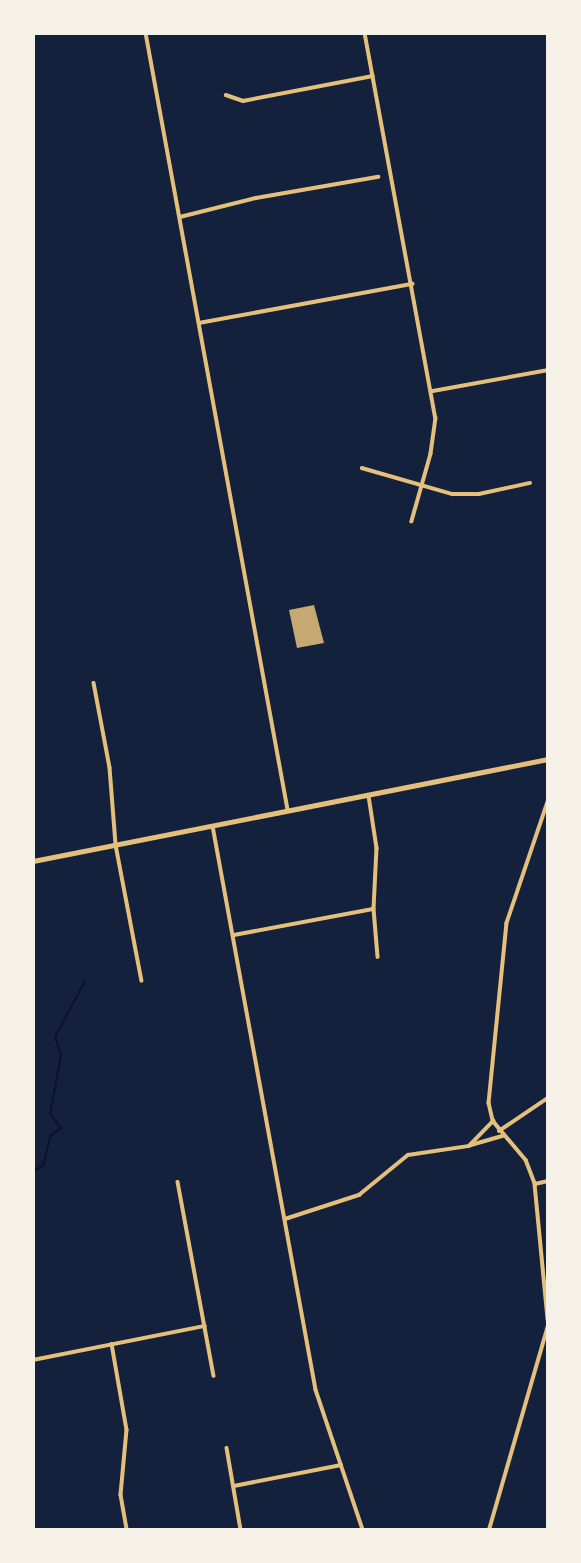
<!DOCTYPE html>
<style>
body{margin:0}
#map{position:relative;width:581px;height:1563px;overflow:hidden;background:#14213d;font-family:"DM Sans",sans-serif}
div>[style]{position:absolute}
.stream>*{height:2px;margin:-1px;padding:0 1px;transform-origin:1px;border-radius:1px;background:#0b132b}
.building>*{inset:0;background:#c6a872}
.minor>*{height:3.5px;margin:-1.75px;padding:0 1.75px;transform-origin:1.75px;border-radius:1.75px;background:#e5c07b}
.primary>*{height:5px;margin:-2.5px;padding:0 2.5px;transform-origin:2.5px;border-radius:2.5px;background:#e5c07b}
span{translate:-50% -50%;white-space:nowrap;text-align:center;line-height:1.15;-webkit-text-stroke:5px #f6f1e7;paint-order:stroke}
.frame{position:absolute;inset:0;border:35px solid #f6f1e7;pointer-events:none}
</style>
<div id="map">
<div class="stream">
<i style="left:33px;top:1171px;width:11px;rotate:-27deg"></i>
<i style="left:43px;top:1166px;width:32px;rotate:-76deg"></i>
<i style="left:51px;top:1135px;width:12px;rotate:-35deg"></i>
<i style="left:61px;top:1128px;width:18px;rotate:-128deg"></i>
<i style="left:50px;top:1114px;width:60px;rotate:-79.4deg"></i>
<i style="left:61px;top:1055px;width:19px;rotate:-108deg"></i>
<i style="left:55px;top:1037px;width:64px;rotate:-61.8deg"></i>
</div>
<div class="building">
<i style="clip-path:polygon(314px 605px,324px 643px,297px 648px,289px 610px)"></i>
</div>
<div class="minor">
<i style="left:146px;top:33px;width:790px;rotate:79.64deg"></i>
<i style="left:365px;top:33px;width:391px;rotate:79.6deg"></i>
<i style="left:436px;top:418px;width:36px;rotate:98deg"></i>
<i style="left:431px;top:454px;width:70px;rotate:105.8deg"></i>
<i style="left:226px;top:95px;width:18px;rotate:19deg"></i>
<i style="left:243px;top:101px;width:132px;rotate:-10.9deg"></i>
<i style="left:180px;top:217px;width:78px;rotate:-14deg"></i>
<i style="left:256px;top:198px;width:124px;rotate:-9.8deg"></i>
<i style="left:199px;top:323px;width:217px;rotate:-10.4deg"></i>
<i style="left:433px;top:391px;width:117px;rotate:-10.3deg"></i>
<i style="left:362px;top:468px;width:94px;rotate:16.1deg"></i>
<i style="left:452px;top:494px;width:27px"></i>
<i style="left:479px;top:494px;width:52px;rotate:-12.2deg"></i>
<i style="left:94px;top:683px;width:86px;rotate:79.3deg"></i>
<i style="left:110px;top:768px;width:77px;rotate:85.5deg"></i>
<i style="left:116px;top:845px;width:138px;rotate:79.2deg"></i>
<i style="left:369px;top:796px;width:53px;rotate:81.3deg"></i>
<i style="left:377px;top:848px;width:61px;rotate:92.8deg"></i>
<i style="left:374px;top:909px;width:48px;rotate:85.2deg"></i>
<i style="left:548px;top:802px;width:128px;rotate:108.7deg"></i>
<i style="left:507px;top:923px;width:181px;rotate:95.7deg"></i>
<i style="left:489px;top:1103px;width:18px;rotate:77deg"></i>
<i style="left:493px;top:1121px;width:51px;rotate:49.8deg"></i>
<i style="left:526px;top:1160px;width:26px;rotate:69deg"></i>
<i style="left:535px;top:1184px;width:136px;rotate:84.5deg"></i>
<i style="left:213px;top:826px;width:573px;rotate:79.65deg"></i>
<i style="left:316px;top:1390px;width:148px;rotate:71.4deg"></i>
<i style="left:234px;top:935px;width:141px;rotate:-10.6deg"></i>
<i style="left:499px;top:1131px;width:59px;rotate:-34deg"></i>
<i style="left:471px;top:1145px;width:33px;rotate:-16deg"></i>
<i style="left:178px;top:1182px;width:197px;rotate:79.5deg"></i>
<i style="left:535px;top:1184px;width:13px;rotate:-13deg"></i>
<i style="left:285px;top:1219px;width:78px;rotate:-18deg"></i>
<i style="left:359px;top:1195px;width:63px;rotate:-39.2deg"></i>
<i style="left:408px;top:1155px;width:62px;rotate:-8.4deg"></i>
<i style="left:469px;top:1146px;width:35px;rotate:-46deg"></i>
<i style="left:112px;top:1344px;width:87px;rotate:80.1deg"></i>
<i style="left:127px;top:1430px;width:65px;rotate:95.3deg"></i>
<i style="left:121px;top:1495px;width:36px;rotate:80deg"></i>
<i style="left:33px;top:1360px;width:175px;rotate:-11.2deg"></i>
<i style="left:227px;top:1448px;width:83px;rotate:80.3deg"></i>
<i style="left:234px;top:1486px;width:109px;rotate:-11.1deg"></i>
<i style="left:489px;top:1530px;width:213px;rotate:-73.9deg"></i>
</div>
<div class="primary">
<i style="left:33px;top:861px;width:525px;rotate:-11.2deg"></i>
</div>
<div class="frame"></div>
</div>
